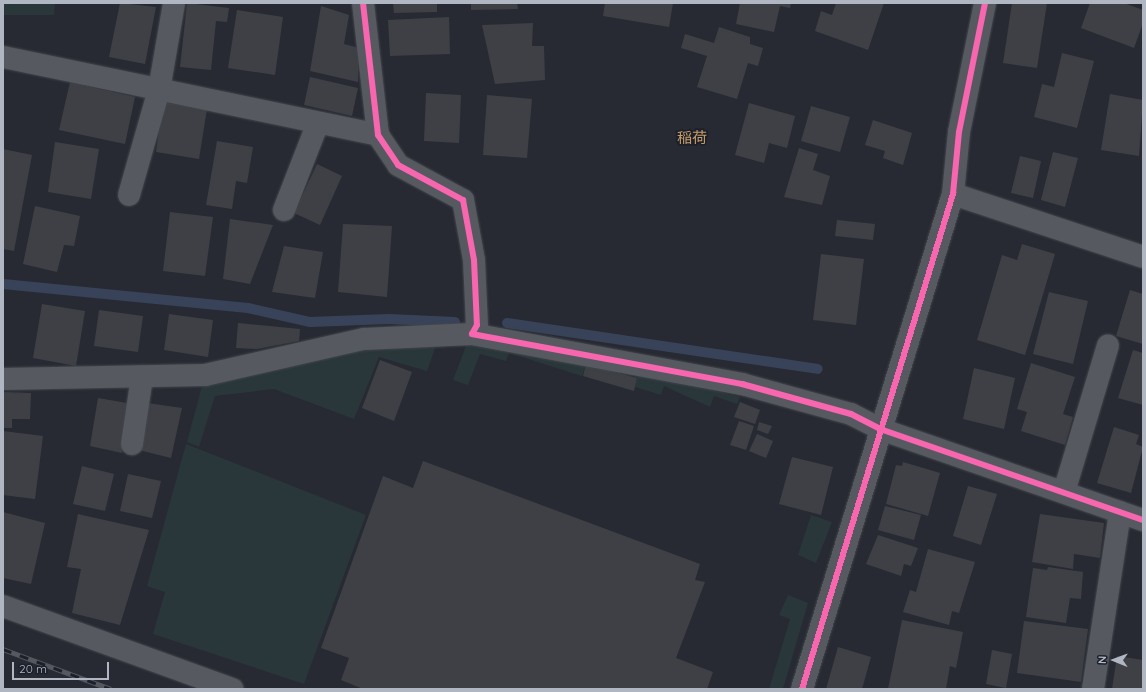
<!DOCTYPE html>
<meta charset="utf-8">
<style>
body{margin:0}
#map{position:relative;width:1146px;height:692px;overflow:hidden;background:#272a32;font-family:Quicksand,"Noto Sans JP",sans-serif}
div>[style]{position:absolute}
.green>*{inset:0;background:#29373a}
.stream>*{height:10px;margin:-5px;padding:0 5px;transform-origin:5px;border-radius:5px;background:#38435a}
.building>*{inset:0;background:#3e4046}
.roads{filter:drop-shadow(0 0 1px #42454b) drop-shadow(0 0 1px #42454b)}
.minor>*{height:22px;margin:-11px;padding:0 11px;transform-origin:11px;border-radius:11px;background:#575960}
.rail>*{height:4.5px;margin-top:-2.25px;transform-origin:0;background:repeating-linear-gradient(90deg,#1b202b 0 9px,#55585e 0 18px);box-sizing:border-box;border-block:1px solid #55585e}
.cycleway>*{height:6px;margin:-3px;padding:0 3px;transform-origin:3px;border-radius:3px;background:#f766af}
span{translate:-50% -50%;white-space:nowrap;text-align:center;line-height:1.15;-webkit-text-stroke:3.5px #1b202b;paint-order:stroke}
.quarter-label{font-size:15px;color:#c89c67}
.frame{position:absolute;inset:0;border:4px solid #b1b6c3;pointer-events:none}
.north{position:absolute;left:1094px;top:640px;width:40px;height:40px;-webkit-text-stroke:3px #1b202b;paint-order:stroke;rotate:271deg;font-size:11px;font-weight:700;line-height:16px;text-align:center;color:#b1b6c3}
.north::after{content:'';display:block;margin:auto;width:14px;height:18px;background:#b1b6c3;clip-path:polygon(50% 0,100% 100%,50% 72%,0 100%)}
.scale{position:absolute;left:12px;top:662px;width:97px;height:18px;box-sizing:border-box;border:2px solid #b1b6c3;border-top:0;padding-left:5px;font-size:12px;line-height:14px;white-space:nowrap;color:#b1b6c3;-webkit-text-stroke:3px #1b202b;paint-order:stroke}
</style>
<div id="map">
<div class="green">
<i style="clip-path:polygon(3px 3px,55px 3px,54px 15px,3px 15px)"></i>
<i style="clip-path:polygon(438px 340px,427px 371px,379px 357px,354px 419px,274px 389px,215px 396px,199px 447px,187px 442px,203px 382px,365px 343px)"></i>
<i style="clip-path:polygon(468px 341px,547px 353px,740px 397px,737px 404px,714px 396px,710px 407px,664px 386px,661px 395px,635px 387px,637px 377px,586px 364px,582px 376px,509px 353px,506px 361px,480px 354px,468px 385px,453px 380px)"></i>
<i style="clip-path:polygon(186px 444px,366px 515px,304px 684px,153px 634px,165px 592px,147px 586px)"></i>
<i style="clip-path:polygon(811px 515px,832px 522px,816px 563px,798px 555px)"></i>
<i style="clip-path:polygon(788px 595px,808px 603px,783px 689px,769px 689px,790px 619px,779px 615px)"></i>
</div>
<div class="stream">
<i style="left:3px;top:284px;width:246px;rotate:5.6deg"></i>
<i style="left:248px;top:308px;width:64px;rotate:12.7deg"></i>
<i style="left:310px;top:322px;width:79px;rotate:-2.2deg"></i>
<i style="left:389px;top:319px;width:66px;rotate:2.6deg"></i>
<i style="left:507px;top:323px;width:314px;rotate:8.4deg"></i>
</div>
<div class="building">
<i style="clip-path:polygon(120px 3px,156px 7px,145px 64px,109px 57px)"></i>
<i style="clip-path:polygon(187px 3px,229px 8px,227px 22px,216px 21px,211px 70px,180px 67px)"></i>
<i style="clip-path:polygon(393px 3px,437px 3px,437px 12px,394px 13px)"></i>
<i style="clip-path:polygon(471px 3px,517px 3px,518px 9px,471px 10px)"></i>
<i style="clip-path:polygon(605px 3px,673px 3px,669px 27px,603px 16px)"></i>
<i style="clip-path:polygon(740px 3px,791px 3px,790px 8px,780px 6px,774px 32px,736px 24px)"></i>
<i style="clip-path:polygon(836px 3px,884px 3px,868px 50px,815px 31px,821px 11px,832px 15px)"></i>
<i style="clip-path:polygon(1012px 3px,1047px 3px,1037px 68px,1003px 63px)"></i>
<i style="clip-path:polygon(1090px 3px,1124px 3px,1143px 10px,1143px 23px,1134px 48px,1081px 28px)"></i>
<i style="clip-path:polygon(321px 6px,349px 15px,344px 44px,359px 48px,358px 82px,310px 71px)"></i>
<i style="clip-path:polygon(237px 10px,283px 17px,275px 75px,228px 68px)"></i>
<i style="clip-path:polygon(449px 17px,450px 54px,390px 56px,388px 20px)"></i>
<i style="clip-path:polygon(533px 23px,532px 46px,544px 46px,545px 80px,495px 84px,482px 25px)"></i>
<i style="clip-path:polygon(719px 27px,750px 37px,750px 44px,763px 48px,758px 66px,748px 63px,737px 99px,697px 87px,707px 56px,681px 48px,685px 34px,714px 43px)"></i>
<i style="clip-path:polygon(1062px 53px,1094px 61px,1077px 128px,1034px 117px,1042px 84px,1054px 87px)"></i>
<i style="clip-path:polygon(310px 77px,358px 88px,352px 116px,304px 105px)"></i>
<i style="clip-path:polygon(70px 82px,135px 97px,125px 144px,59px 130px)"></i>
<i style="clip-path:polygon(426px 93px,461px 95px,459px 143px,424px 141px)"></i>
<i style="clip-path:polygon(1110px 94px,1143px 100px,1139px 156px,1101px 150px)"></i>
<i style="clip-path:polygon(487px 95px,532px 99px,527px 158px,483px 155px)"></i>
<i style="clip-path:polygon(163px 102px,207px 109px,199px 159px,156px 152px)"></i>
<i style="clip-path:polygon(749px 103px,795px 116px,787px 148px,769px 143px,764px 163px,735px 155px)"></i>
<i style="clip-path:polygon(811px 106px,850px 117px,840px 152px,801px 141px)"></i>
<i style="clip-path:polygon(873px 120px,912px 133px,903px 165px,883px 158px,885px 151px,865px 145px)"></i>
<i style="clip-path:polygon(217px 141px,253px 147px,247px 183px,236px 181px,232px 209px,206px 205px)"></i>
<i style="clip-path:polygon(55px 142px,99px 149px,91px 199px,48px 192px)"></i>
<i style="clip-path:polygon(799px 148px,818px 154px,813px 170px,830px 176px,822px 205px,784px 197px)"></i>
<i style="clip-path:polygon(3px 149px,32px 155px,14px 251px,3px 249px)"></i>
<i style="clip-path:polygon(1053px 152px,1078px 158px,1065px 207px,1041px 200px)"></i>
<i style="clip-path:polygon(1020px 156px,1041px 161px,1033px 198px,1011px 193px)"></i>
<i style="clip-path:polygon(317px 164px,342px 176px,320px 225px,294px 213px)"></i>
<i style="clip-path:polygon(35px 206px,80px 216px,74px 246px,64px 245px,57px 272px,23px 264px)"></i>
<i style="clip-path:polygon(170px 212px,213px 217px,205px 276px,163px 271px)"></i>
<i style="clip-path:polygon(230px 219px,273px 225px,250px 284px,223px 279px)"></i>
<i style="clip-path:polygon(837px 220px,875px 224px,873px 240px,835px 236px)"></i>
<i style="clip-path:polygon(343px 224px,392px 226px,387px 297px,338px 292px)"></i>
<i style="clip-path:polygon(1022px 244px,1055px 254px,1025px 355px,977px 340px,1002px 255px,1017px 260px)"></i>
<i style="clip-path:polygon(284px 246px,323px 252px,315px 298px,272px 292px)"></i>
<i style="clip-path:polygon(821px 254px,864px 259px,856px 325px,813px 320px)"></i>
<i style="clip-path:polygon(1130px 290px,1143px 294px,1143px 344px,1116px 336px)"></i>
<i style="clip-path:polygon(1049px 292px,1088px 301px,1073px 364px,1033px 354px)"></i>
<i style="clip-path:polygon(42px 304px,85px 311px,76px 366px,33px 358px)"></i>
<i style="clip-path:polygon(99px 310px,143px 316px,138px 352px,94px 346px)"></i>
<i style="clip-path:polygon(169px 314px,213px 320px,208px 357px,164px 350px)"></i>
<i style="clip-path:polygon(238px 323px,300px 329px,299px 341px,257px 349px,236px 348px)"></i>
<i style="clip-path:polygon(1133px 350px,1143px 353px,1143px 405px,1118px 398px)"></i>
<i style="clip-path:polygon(380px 360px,412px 372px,394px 421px,362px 408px)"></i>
<i style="clip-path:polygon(1031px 363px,1075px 377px,1063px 414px,1073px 417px,1065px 445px,1021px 431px,1027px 412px,1017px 409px)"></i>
<i style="clip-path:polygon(586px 364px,637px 378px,634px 391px,583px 376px)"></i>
<i style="clip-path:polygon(974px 368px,1015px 378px,1004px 429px,963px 419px)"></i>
<i style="clip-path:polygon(3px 392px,31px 393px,30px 419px,12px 419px,12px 428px,3px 428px)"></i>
<i style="clip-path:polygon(98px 398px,133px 404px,122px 453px,90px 446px)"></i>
<i style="clip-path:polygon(740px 402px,760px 410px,755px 424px,734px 417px)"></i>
<i style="clip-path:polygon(147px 403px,182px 408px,171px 458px,139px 450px)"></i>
<i style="clip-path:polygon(739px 421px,754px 426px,746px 450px,730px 445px)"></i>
<i style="clip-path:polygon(759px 422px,772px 426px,768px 434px,757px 430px)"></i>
<i style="clip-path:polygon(1114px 427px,1139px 435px,1136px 444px,1143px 447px,1131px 493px,1097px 483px)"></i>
<i style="clip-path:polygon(3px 431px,43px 436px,35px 499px,3px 495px)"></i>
<i style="clip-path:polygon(757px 434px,773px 441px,766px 458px,749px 451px)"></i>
<i style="clip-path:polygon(792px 457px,833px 467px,821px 515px,779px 504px)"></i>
<i style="clip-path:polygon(423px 461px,700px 564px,695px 580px,705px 582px,676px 658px,713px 672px,707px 689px,363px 689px,341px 680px,349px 658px,321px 648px,383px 476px,413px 488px)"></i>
<i style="clip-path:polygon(903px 462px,940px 473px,928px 516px,886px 504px,896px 465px,902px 466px)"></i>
<i style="clip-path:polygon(82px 466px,114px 474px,105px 511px,73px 504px)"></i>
<i style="clip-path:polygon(128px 474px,161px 481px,152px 518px,120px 511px)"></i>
<i style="clip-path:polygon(968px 486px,997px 494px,981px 545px,953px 536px)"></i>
<i style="clip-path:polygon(885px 506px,921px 515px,914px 540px,878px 530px)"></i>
<i style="clip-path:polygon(3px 512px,45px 523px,31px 584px,3px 578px)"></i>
<i style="clip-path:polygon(78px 514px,149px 530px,120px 625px,72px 613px,81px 569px,67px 567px)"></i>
<i style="clip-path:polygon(1040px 514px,1104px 523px,1100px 558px,1074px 554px,1073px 569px,1032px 562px)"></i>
<i style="clip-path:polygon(878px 535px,918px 548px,911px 566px,904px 564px,901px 576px,866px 564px)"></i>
<i style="clip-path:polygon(928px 549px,975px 562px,959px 613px,952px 611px,949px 625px,903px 612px,910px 590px,916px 592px)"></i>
<i style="clip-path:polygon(1048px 567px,1083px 572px,1081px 599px,1070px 598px,1066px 623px,1026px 617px,1033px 568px,1047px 570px)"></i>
<i style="clip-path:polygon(902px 620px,963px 632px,956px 668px,950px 666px,946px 689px,888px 689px)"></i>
<i style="clip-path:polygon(1024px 621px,1088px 629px,1081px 682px,1017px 673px)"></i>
<i style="clip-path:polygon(838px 647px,871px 657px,862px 689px,826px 689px)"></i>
<i style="clip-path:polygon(992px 650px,1012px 654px,1006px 688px,986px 684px)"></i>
<i style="clip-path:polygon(1117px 656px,1143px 660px,1143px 689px,1112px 689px)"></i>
</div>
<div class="roads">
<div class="minor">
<i style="left:363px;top:3px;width:133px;rotate:83.5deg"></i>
<i style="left:378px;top:135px;width:36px;rotate:56deg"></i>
<i style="left:398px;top:165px;width:74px;rotate:28.3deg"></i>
<i style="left:463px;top:200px;width:61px;rotate:79.6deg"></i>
<i style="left:474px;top:260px;width:65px;rotate:87.4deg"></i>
<i style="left:477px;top:325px;width:10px;rotate:119deg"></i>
<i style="left:472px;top:334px;width:275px;rotate:10.5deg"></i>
<i style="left:742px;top:384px;width:113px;rotate:15.4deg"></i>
<i style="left:851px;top:414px;width:33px;rotate:27deg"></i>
<i style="left:880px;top:429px;width:278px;rotate:19.1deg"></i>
<i style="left:3px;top:57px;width:383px;rotate:11.7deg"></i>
<i style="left:953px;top:194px;width:200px;rotate:18.3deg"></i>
<i style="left:129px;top:195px;width:109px;rotate:-74.1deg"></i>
<i style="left:159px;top:90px;width:88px;rotate:-80.2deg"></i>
<i style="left:284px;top:210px;width:93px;rotate:-68.7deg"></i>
<i style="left:3px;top:379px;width:202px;rotate:-1.1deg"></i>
<i style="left:205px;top:375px;width:163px;rotate:-12.8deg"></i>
<i style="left:364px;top:339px;width:108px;rotate:-2.7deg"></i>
<i style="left:132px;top:444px;width:68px;rotate:-81.5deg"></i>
<i style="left:1064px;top:492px;width:153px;rotate:-73.3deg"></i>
<i style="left:3px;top:606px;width:244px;rotate:19.9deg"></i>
<i style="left:802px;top:689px;width:518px;rotate:-73.04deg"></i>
<i style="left:953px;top:194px;width:62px;rotate:-84.5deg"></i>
<i style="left:959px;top:132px;width:132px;rotate:-78.6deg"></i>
<i style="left:1093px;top:689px;width:179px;rotate:-81.3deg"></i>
</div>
</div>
<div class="rail">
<i style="left:3px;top:649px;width:115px;rotate:20.3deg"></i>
</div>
<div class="cycleway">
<i style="left:363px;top:3px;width:133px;rotate:83.5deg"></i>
<i style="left:378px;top:135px;width:36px;rotate:56deg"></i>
<i style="left:398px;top:165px;width:74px;rotate:28.3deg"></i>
<i style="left:463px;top:200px;width:61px;rotate:79.6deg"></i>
<i style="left:474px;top:260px;width:65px;rotate:87.4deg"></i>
<i style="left:477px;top:325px;width:10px;rotate:119deg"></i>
<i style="left:472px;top:334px;width:275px;rotate:10.5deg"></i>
<i style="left:742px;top:384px;width:113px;rotate:15.4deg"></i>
<i style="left:851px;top:414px;width:33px;rotate:27deg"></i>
<i style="left:880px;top:429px;width:278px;rotate:19.1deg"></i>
<i style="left:802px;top:689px;width:518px;rotate:-73.04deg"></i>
<i style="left:953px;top:194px;width:62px;rotate:-84.5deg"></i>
<i style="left:959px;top:132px;width:132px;rotate:-78.6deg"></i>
</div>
<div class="quarter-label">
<span style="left:692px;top:138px">稲荷</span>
</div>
<div class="frame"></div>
<div class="north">N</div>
<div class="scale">20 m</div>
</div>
